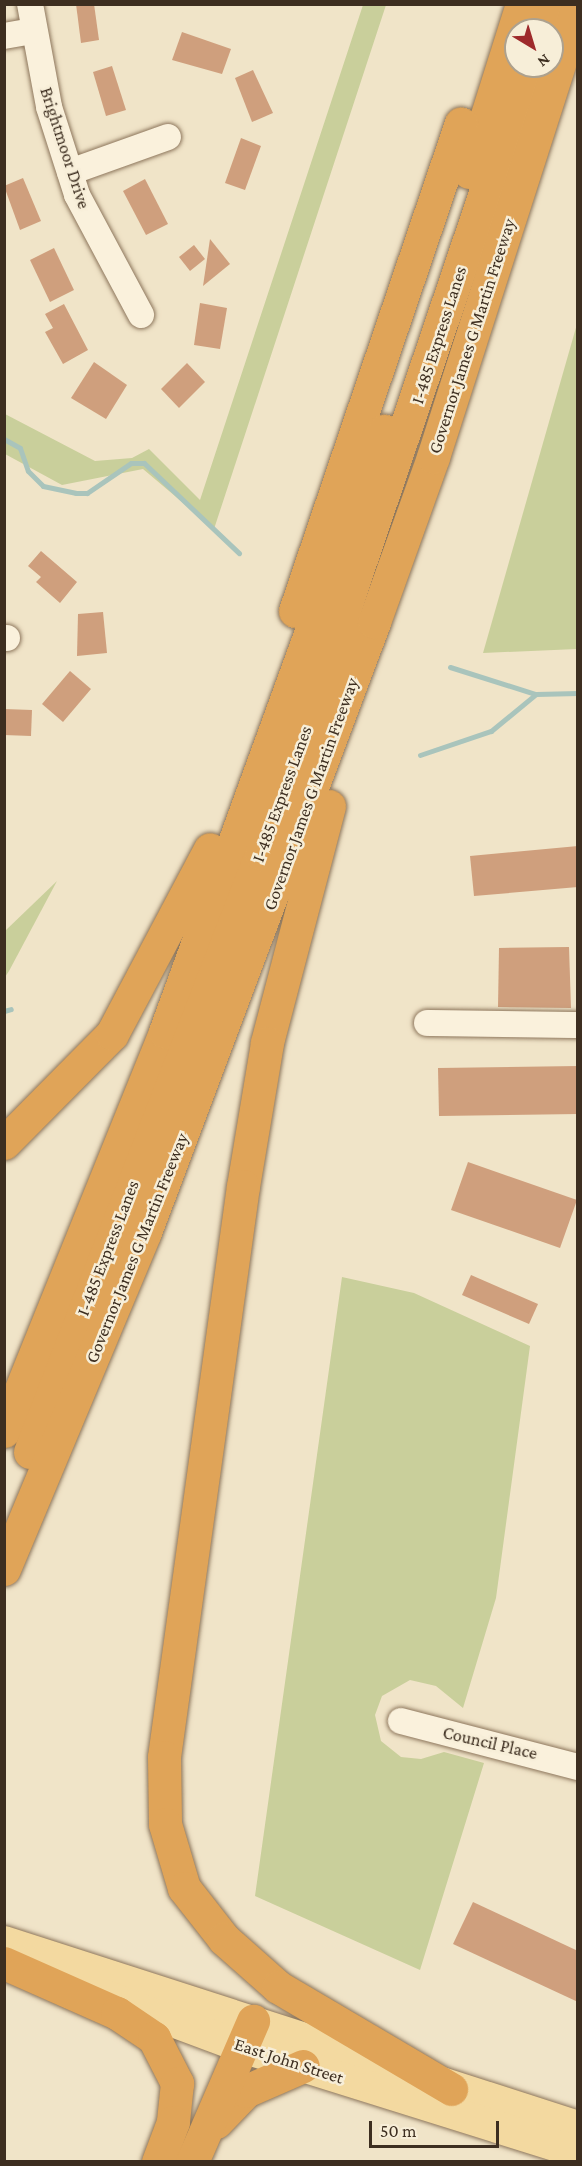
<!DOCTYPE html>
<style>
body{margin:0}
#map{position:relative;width:582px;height:2166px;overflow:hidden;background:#f0e4c8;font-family:"Crimson Pro",serif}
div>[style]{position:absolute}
.green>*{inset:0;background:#c9cf9b}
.stream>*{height:5px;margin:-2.5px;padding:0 2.5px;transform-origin:2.5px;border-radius:2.5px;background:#a9c4bc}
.building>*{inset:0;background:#cf9f7d}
.roads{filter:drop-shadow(0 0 2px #8d765c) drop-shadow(0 0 2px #8d765c)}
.minor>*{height:26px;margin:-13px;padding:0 13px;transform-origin:13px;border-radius:13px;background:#faf1dc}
.major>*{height:32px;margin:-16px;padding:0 16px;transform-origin:16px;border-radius:16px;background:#f3d9a0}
.highway>*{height:33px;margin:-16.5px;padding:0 16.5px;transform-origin:16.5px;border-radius:16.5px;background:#e0a458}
span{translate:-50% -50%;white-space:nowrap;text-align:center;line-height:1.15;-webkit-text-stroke:5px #f7eed8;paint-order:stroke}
.street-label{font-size:18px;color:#3d2e20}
.frame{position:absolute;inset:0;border:6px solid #3d2e20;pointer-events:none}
.north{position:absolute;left:504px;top:18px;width:60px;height:60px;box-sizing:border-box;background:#f7eed8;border:2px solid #ada18e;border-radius:50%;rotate:142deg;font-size:16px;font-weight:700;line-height:24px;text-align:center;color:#3d2e20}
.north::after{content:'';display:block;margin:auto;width:21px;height:27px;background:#9e2a2b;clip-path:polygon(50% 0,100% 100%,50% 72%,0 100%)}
.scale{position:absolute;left:369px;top:2121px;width:130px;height:27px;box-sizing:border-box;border:3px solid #3d2e20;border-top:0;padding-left:8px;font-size:18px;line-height:21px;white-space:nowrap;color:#3d2e20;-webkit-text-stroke:4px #f7eed8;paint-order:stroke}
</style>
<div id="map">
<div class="green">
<i style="clip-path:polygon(363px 5px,386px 5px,214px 529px,143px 469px,62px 485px,5px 454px,5px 414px,95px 461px,132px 458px,149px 449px,200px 500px)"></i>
<i style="clip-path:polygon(577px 324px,577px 649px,483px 653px)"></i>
<i style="clip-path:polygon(57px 881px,9px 971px,5px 977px,5px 931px)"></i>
<i style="clip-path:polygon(342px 1277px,414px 1293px,530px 1346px,496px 1598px,463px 1708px,436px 1686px,410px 1680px,382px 1696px,375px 1715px,381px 1741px,401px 1757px,421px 1759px,444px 1752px,484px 1763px,420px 1970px,255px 1896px)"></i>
</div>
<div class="stream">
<i style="left:4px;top:439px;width:18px;rotate:29deg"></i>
<i style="left:20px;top:448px;width:24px;rotate:71deg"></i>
<i style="left:28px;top:471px;width:21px;rotate:45deg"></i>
<i style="left:43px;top:486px;width:34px;rotate:12deg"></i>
<i style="left:76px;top:493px;width:11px"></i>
<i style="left:87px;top:493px;width:53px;rotate:-34.3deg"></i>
<i style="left:131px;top:463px;width:13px"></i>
<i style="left:144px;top:463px;width:131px;rotate:43.5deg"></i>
<i style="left:450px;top:667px;width:89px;rotate:17.6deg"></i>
<i style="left:420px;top:755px;width:75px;rotate:-18.7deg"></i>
<i style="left:491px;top:731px;width:58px;rotate:-39.4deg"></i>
<i style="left:536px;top:694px;width:42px;rotate:-1.4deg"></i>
<i style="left:4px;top:1011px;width:7px;rotate:-16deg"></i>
</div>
<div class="building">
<i style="clip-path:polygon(76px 4px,94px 4px,99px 40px,81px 43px)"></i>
<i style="clip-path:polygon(182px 32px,231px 49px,222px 74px,172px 60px)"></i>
<i style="clip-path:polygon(112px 66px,126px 110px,106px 116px,93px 72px)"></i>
<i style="clip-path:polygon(253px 70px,273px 113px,252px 122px,235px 78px)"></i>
<i style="clip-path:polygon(241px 138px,261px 146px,245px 190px,225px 183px)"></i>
<i style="clip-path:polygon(23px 178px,41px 221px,20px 230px,4px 186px)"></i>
<i style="clip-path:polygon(145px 179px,168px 224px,146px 235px,123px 191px)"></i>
<i style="clip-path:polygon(210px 239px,230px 264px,203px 286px)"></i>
<i style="clip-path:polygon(194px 245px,205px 259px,190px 271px,179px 257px)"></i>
<i style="clip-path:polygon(54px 248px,74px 290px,50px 302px,30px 260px)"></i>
<i style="clip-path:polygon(200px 303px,227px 308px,220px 349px,194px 345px)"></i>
<i style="clip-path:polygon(64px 304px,88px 350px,63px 364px,45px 332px,53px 328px,45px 314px)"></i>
<i style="clip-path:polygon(94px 362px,127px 385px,106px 419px,71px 398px)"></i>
<i style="clip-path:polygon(187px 363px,205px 382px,179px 408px,161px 389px)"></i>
<i style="clip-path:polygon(41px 551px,77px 582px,60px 603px,36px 582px,41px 577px,28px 566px)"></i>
<i style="clip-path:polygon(103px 612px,107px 653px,77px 656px,78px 614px)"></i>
<i style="clip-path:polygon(70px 671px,91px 689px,63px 722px,42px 704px)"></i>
<i style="clip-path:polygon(4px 709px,32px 710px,31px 736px,4px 735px)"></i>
<i style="clip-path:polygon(578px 846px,578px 887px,474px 896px,470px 856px)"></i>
<i style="clip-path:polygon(569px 947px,571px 1008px,498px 1007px,499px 948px)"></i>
<i style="clip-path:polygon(578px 1066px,578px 1114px,439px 1116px,438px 1068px)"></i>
<i style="clip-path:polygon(468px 1162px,577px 1200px,560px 1248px,451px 1210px)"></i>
<i style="clip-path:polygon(471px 1275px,538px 1304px,529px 1324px,462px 1295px)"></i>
<i style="clip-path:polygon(473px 1902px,578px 1951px,578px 2002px,453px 1944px)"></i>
</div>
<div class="roads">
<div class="minor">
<i style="left:30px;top:4px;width:105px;rotate:79.5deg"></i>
<i style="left:49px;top:107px;width:92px;rotate:72.3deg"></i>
<i style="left:77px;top:195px;width:136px;rotate:61.9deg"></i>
<i style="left:4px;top:36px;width:29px;rotate:-10deg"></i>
<i style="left:70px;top:172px;width:104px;rotate:-19.7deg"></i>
<i style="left:4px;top:638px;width:3px"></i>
<i style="left:427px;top:1023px;width:151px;rotate:0.8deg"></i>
<i style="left:401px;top:1721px;width:183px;rotate:14.6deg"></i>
</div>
<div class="major">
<i style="left:4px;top:1942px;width:603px;rotate:17.86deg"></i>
<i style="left:103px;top:1995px;width:148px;rotate:20.5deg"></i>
<i style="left:242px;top:2047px;width:352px;rotate:17.4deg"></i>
</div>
<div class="highway">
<i style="left:540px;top:30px;width:27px;rotate:-73deg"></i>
<i style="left:469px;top:172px;width:176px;rotate:-72.5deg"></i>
<i style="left:295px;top:611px;width:515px;rotate:-71.21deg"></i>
<i style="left:329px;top:806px;width:245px;rotate:104.7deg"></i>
<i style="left:267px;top:1043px;width:145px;rotate:99.5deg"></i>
<i style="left:243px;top:1186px;width:576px;rotate:97.88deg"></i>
<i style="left:164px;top:1757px;width:67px;rotate:89.1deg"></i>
<i style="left:165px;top:1824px;width:67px;rotate:73.5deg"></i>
<i style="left:184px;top:1888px;width:65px;rotate:51.9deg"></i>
<i style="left:224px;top:1939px;width:72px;rotate:41.6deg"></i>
<i style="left:278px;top:1987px;width:201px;rotate:30.5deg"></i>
<i style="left:4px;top:1143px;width:153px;rotate:-45.3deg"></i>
<i style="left:112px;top:1034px;width:209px;rotate:-62.1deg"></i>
<i style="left:4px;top:1431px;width:430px;rotate:-68deg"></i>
<i style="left:165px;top:1032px;width:640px;rotate:-69.98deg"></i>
<i style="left:30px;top:1452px;width:641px;rotate:-68.88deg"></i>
<i style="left:261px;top:854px;width:832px;rotate:-71.28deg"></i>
<i style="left:4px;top:1569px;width:365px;rotate:-67.3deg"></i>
<i style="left:145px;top:1232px;width:652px;rotate:-69.42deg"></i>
<i style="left:374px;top:622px;width:175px;rotate:-70.3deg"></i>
<i style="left:433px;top:457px;width:475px;rotate:-72.2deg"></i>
<i style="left:4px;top:1963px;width:124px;rotate:23.9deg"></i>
<i style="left:117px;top:2013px;width:45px;rotate:34deg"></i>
<i style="left:154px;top:2038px;width:51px;rotate:62.9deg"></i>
<i style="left:177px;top:2083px;width:39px;rotate:96deg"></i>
<i style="left:173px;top:2122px;width:43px;rotate:110.6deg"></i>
<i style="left:216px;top:2122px;width:43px;rotate:-45.9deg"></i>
<i style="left:246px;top:2091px;width:62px;rotate:-23.7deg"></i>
<i style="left:192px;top:2162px;width:154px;rotate:-66.6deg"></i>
</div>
</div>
<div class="street-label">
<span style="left:65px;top:148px;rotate:72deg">Brightmoor Drive</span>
<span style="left:439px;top:335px;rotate:-72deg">I-485 Express Lanes</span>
<span style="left:472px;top:336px;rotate:-72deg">Governor James G Martin Freeway</span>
<span style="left:282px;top:794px;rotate:-70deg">I-485 Express Lanes</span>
<span style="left:311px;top:794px;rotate:-70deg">Governor James G Martin Freeway</span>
<span style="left:108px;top:1248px;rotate:-69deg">I-485 Express Lanes</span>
<span style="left:137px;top:1248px;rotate:-68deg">Governor James G Martin Freeway</span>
<span style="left:490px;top:1743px;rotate:13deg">Council Place</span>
<span style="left:289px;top:2061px;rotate:18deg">East John Street</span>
</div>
<div class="frame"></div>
<div class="north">N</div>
<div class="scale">50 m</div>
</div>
